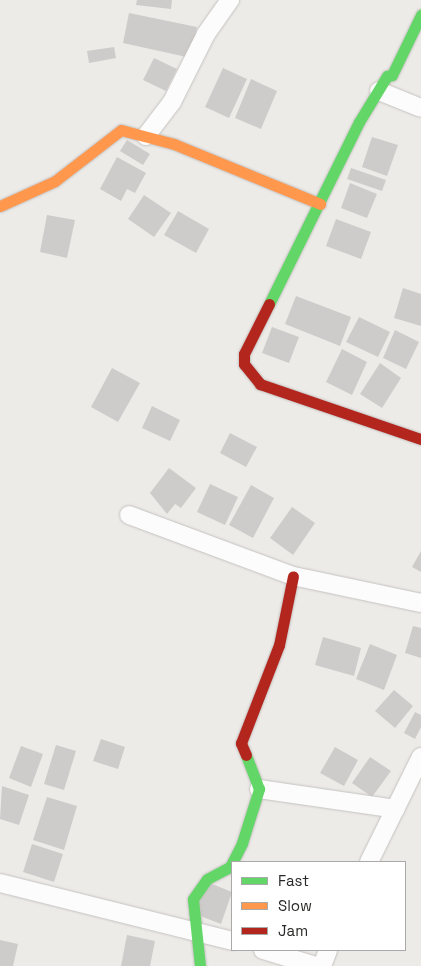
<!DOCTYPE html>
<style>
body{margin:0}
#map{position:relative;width:421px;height:966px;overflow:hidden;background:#edebe8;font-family:"Space Grotesk",sans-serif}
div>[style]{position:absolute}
.building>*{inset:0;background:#ceccca}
.roads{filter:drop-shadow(0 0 1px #c4c2c0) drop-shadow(0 0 1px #c4c2c0)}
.street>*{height:18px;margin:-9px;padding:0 9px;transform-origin:9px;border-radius:9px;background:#fcfcfc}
.fast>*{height:11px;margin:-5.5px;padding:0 5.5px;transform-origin:5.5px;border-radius:5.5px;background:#63d668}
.slow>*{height:11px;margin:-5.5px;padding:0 5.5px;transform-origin:5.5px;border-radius:5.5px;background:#ff974d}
.jam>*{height:11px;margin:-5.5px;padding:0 5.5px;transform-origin:5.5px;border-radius:5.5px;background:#b3261e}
span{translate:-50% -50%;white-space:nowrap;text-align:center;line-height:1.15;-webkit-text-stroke:4.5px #fff;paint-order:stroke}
.legend{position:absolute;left:231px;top:861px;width:175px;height:90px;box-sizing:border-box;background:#fff;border:1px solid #aaa9a9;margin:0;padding:6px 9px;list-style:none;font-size:15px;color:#2a2928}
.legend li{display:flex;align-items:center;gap:10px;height:25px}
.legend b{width:25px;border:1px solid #aaa9a9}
</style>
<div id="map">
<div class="building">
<i style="clip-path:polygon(137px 0,172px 0,171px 9px,136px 5px)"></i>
<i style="clip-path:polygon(129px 13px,197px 27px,191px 58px,123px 43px)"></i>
<i style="clip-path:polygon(114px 47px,116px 58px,89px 63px,87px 51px)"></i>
<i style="clip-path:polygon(154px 58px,177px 69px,166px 91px,143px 80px)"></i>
<i style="clip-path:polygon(223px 68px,247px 79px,229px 118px,205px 107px)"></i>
<i style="clip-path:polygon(251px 79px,277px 91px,261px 129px,235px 118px)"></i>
<i style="clip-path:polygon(372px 137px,398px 145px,387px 176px,362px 167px)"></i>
<i style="clip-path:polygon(127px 140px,150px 154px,143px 165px,120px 151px)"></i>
<i style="clip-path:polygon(117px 157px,146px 173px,135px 193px,127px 189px,121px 201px,100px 189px)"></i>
<i style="clip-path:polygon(351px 168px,386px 180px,382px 191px,347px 179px)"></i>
<i style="clip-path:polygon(350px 183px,377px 194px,367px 218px,341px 208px)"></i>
<i style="clip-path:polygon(144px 195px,171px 213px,154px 237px,128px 219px)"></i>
<i style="clip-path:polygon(178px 211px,209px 229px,196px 253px,164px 235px)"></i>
<i style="clip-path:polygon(47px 215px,75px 220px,67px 258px,40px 252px)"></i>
<i style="clip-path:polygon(336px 219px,371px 232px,361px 259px,326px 246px)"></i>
<i style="clip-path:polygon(403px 288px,421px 294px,421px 326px,394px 318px)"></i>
<i style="clip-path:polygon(296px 296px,351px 317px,340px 346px,285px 324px)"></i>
<i style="clip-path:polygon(359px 317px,390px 332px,378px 357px,346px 342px)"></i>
<i style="clip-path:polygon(272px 327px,299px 337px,289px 363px,262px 353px)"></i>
<i style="clip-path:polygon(395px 330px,419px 342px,406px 369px,383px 358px)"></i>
<i style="clip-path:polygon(342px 349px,367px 362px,352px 395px,326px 382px)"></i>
<i style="clip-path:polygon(380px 363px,401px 378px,382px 408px,360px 394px)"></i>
<i style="clip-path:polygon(112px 368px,140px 383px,118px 422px,91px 407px)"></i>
<i style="clip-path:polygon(152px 406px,180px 420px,170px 441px,142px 428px)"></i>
<i style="clip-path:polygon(230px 433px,257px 447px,246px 467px,220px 453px)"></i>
<i style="clip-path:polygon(169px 468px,196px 488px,181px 508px,175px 504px,167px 514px,150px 493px)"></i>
<i style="clip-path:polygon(210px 484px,238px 497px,225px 525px,197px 512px)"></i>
<i style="clip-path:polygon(251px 485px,274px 498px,253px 538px,229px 525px)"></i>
<i style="clip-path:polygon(292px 507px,315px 523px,293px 555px,270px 538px)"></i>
<i style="clip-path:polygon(421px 551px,421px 572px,412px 567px)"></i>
<i style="clip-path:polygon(413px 626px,421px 628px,421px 658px,405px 653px)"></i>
<i style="clip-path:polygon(323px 637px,361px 648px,354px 676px,315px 665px)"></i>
<i style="clip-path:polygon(370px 644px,397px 655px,384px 690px,356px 679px)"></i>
<i style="clip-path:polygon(394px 690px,413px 706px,395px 728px,375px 711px)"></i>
<i style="clip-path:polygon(415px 712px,421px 715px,421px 727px,415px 739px,404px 733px)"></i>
<i style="clip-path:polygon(101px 739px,125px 747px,118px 769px,93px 761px)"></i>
<i style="clip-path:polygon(56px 745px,76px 751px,64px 790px,44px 784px)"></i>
<i style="clip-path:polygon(21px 746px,43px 754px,31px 787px,9px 778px)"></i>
<i style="clip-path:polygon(335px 747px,358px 760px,344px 786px,320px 773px)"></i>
<i style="clip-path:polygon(370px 757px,391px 771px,372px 797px,352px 783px)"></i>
<i style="clip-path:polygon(2px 786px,29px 795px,19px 825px,0 819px)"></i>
<i style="clip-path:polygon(47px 797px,77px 806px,64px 850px,33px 840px)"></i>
<i style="clip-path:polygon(32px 844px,63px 854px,54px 882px,23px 872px)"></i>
<i style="clip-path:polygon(207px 882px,232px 892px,221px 924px,195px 914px)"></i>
<i style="clip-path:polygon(127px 935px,155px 941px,150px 966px,121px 966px)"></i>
<i style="clip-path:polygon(0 940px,18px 944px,13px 966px,0 966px)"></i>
</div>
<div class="roads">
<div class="street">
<i style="left:379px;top:91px;width:45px;rotate:22deg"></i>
<i style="left:146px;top:136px;width:43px;rotate:-52.6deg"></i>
<i style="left:172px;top:102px;width:76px;rotate:-63.4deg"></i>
<i style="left:206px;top:34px;width:42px;rotate:-54.8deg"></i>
<i style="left:129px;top:515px;width:175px;rotate:20.4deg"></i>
<i style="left:293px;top:576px;width:131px;rotate:11.9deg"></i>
<i style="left:259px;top:789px;width:138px;rotate:8.3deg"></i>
<i style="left:369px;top:862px;width:117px;rotate:-63.7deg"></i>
<i style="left:0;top:883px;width:239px;rotate:14deg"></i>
<i style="left:263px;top:950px;width:55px;rotate:16.8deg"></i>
<i style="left:322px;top:966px;width:17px;rotate:-69deg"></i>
</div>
<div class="fast">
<i style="left:269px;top:304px;width:203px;rotate:-63.7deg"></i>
<i style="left:359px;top:122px;width:54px;rotate:-58.7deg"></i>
<i style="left:387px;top:76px;width:5px;rotate:-11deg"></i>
<i style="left:392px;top:75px;width:67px;rotate:-64.2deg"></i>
<i style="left:200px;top:966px;width:67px;rotate:-96deg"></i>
<i style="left:193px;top:899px;width:24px;rotate:-55deg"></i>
<i style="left:207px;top:879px;width:26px;rotate:-28deg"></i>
<i style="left:230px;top:867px;width:27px;rotate:-63deg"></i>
<i style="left:242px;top:843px;width:57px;rotate:-72.5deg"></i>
<i style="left:259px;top:789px;width:36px;rotate:-111deg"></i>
</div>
<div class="slow">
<i style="left:0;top:206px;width:60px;rotate:-24.4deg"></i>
<i style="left:55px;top:181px;width:83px;rotate:-37.7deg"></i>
<i style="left:121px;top:130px;width:55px;rotate:14.8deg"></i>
<i style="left:174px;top:144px;width:158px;rotate:22.3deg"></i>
</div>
<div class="jam">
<i style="left:269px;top:304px;width:56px;rotate:116.6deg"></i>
<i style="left:244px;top:354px;width:10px;rotate:90deg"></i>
<i style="left:244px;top:364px;width:26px;rotate:51deg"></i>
<i style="left:260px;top:384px;width:170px;rotate:18.9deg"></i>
<i style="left:246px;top:755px;width:13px;rotate:-113deg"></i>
<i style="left:241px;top:743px;width:105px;rotate:-68.8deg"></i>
<i style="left:279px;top:645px;width:70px;rotate:-78.5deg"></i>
</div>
</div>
<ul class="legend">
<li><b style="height:6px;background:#63d668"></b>Fast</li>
<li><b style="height:6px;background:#ff974d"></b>Slow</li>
<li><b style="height:6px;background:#b3261e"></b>Jam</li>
</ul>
</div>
